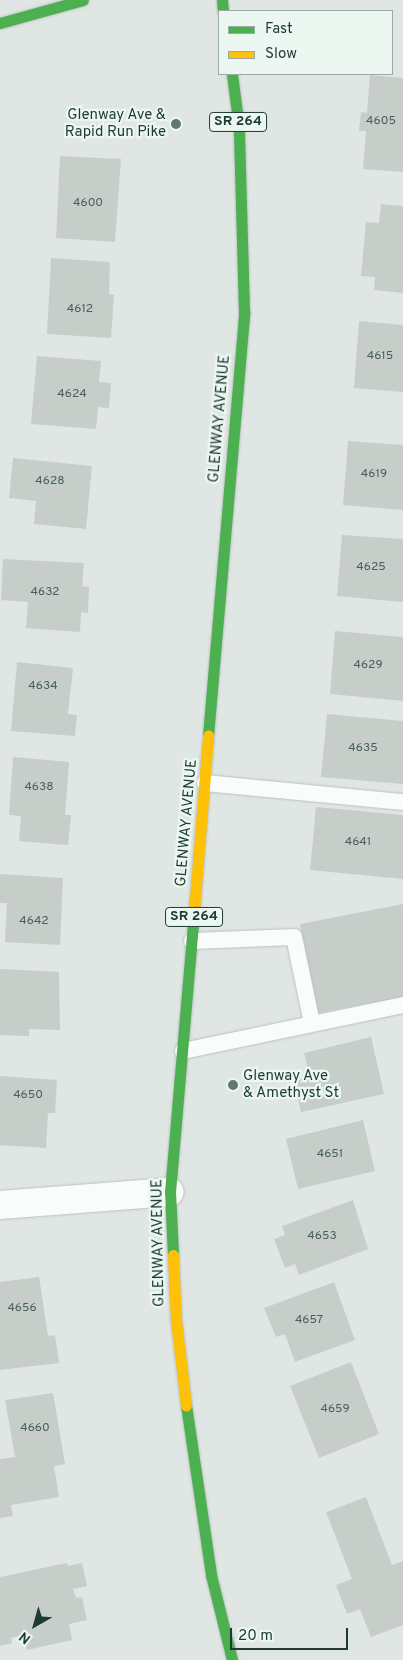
<!DOCTYPE html>
<style>
body{margin:0}
#map{position:relative;width:403px;height:1660px;overflow:hidden;background:#e0e6e3;font-family:Overpass,sans-serif}
div>[style]{position:absolute}
.building>*{inset:0;background:#c7ceca}
.roads{filter:drop-shadow(0 0 1px #b8c3bf) drop-shadow(0 0 1px #b8c3bf)}
.lane>*{height:16px;margin:-8px;padding:0 8px;transform-origin:8px;border-radius:8px;background:#fafbfb}
.street>*{height:28px;margin:-14px;padding:0 14px;transform-origin:14px;border-radius:14px;background:#fafbfb}
.fast>*{height:11px;margin:-5.5px;padding:0 5.5px;transform-origin:5.5px;border-radius:5.5px;background:#4caf50}
.slow>*{height:11px;margin:-5.5px;padding:0 5.5px;transform-origin:5.5px;border-radius:5.5px;background:#ffc107}
.dots>*{width:14px;height:14px;translate:-50% -50%;box-sizing:border-box;border:2px solid #edf7f1;border-radius:50%}
span{translate:-50% -50%;white-space:nowrap;text-align:center;line-height:1.15;-webkit-text-stroke:4.5px #edf7f1;paint-order:stroke}
.number-label{font-size:12px;color:#486059}
.number-label span{-webkit-text-stroke-width:0}
.shield-label span{padding:1px 4px;background:#edf7f1;border:1px solid;border-radius:4px;-webkit-text-stroke-width:0}
.shield-label{font-size:14px;color:#1d3b32;font-weight:700}
.poi-label{font-size:15px;color:#1d3b32}
.right{translate:-100% -50%;text-align:right}
.left{translate:0 -50%;text-align:left}
.street-label{font-size:15px;color:#1d3b32}
.legend{position:absolute;left:218px;top:10px;width:175px;height:65px;box-sizing:border-box;background:#edf7f1;border:1px solid #9aaca5;margin:0;padding:6px 9px;list-style:none;font-size:15px;color:#1d3b32}
.legend li{display:flex;align-items:center;gap:10px;height:25px}
.legend b{width:25px;border:1px solid #9aaca5}
.north{position:absolute;left:10px;top:1600px;width:50px;height:50px;-webkit-text-stroke:4px #edf7f1;paint-order:stroke;rotate:218deg;font-size:14px;font-weight:700;line-height:20px;text-align:center;color:#1d3b32}
.north::after{content:'';display:block;margin:auto;width:18px;height:22px;background:#1d3b32;clip-path:polygon(50% 0,100% 100%,50% 72%,0 100%)}
.scale{position:absolute;left:230px;top:1628px;width:118px;height:22px;box-sizing:border-box;border:2px solid #1d3b32;border-top:0;padding-left:6px;font-size:15px;line-height:18px;white-space:nowrap;color:#1d3b32;-webkit-text-stroke:4px #edf7f1;paint-order:stroke}
</style>
<div id="map">
<div class="building">
<i style="clip-path:polygon(370px 75px,403px 78px,403px 172px,363px 169px,366px 131px,359px 131px,361px 112px,367px 113px)"></i>
<i style="clip-path:polygon(60px 156px,121px 159px,115px 242px,56px 238px)"></i>
<i style="clip-path:polygon(381px 204px,403px 206px,403px 293px,374px 290px,375px 277px,361px 276px,366px 222px,379px 223px)"></i>
<i style="clip-path:polygon(51px 258px,110px 262px,109px 294px,114px 295px,111px 338px,47px 334px)"></i>
<i style="clip-path:polygon(359px 321px,403px 325px,403px 392px,354px 388px)"></i>
<i style="clip-path:polygon(37px 356px,101px 361px,99px 382px,111px 383px,109px 408px,98px 407px,96px 429px,31px 424px)"></i>
<i style="clip-path:polygon(348px 441px,403px 445px,403px 510px,343px 505px)"></i>
<i style="clip-path:polygon(13px 458px,92px 466px,86px 529px,34px 524px,36px 501px,9px 498px)"></i>
<i style="clip-path:polygon(342px 535px,403px 539px,403px 602px,337px 596px)"></i>
<i style="clip-path:polygon(3px 559px,84px 563px,82px 586px,89px 587px,88px 613px,81px 612px,80px 632px,26px 628px,28px 602px,1px 600px)"></i>
<i style="clip-path:polygon(335px 631px,403px 637px,403px 701px,330px 694px)"></i>
<i style="clip-path:polygon(17px 662px,73px 668px,68px 714px,77px 715px,75px 736px,11px 731px)"></i>
<i style="clip-path:polygon(327px 714px,403px 721px,403px 784px,321px 777px)"></i>
<i style="clip-path:polygon(13px 757px,69px 762px,65px 815px,71px 815px,68px 845px,19px 841px,21px 816px,9px 815px)"></i>
<i style="clip-path:polygon(316px 807px,403px 815px,403px 879px,310px 870px)"></i>
<i style="clip-path:polygon(0 874px,63px 878px,60px 945px,5px 942px,7px 903px,0 903px)"></i>
<i style="clip-path:polygon(403px 904px,403px 997px,318px 1013px,300px 924px)"></i>
<i style="clip-path:polygon(0 969px,59px 972px,60px 1030px,29px 1029px,29px 1036px,0 1035px)"></i>
<i style="clip-path:polygon(371px 1037px,384px 1094px,301px 1112px,294px 1081px,310px 1077px,304px 1053px)"></i>
<i style="clip-path:polygon(0 1076px,57px 1080px,55px 1113px,48px 1113px,46px 1148px,0 1145px)"></i>
<i style="clip-path:polygon(363px 1120px,375px 1171px,298px 1189px,286px 1139px)"></i>
<i style="clip-path:polygon(353px 1200px,368px 1249px,299px 1275px,295px 1264px,285px 1268px,274px 1239px,285px 1235px,282px 1226px)"></i>
<i style="clip-path:polygon(39px 1277px,48px 1336px,55px 1335px,59px 1363px,0 1370px,0 1282px)"></i>
<i style="clip-path:polygon(334px 1282px,355px 1340px,295px 1362px,285px 1334px,276px 1337px,264px 1308px)"></i>
<i style="clip-path:polygon(351px 1362px,379px 1434px,319px 1458px,290px 1386px)"></i>
<i style="clip-path:polygon(53px 1393px,65px 1464px,54px 1466px,59px 1497px,11px 1505px,13px 1516px,0 1518px,0 1459px,15px 1457px,5px 1400px)"></i>
<i style="clip-path:polygon(366px 1497px,392px 1565px,403px 1561px,403px 1625px,371px 1637px,360px 1609px,347px 1614px,336px 1585px,352px 1579px,326px 1512px)"></i>
<i style="clip-path:polygon(67px 1563px,68px 1566px,82px 1563px,87px 1586px,73px 1589px,76px 1598px,82px 1597px,87px 1620px,69px 1624px,72px 1640px,27px 1650px,24px 1635px,11px 1638px,12px 1643px,0 1646px,0 1577px)"></i>
</div>
<div class="roads">
<div class="lane">
<i style="left:205px;top:783px;width:199px;rotate:5.5deg"></i>
<i style="left:192px;top:941px;width:102px;rotate:-2.2deg"></i>
<i style="left:294px;top:937px;width:88px;rotate:78.2deg"></i>
<i style="left:183px;top:1051px;width:225px;rotate:-11.8deg"></i>
</div>
<div class="street">
<i style="left:0;top:1205px;width:170px;rotate:-4.4deg"></i>
</div>
<div class="fast">
<i style="left:222px;top:0;width:11px;rotate:85deg"></i>
<i style="left:0;top:23px;width:86px;rotate:-15.5deg"></i>
<i style="left:208px;top:736px;width:426px;rotate:-85.1deg"></i>
<i style="left:244px;top:312px;width:184px;rotate:-91.6deg"></i>
<i style="left:239px;top:128px;width:54px;rotate:-97.4deg"></i>
<i style="left:173px;top:1255px;width:63px;rotate:-92.7deg"></i>
<i style="left:170px;top:1192px;width:282px;rotate:-85.1deg"></i>
<i style="left:186px;top:1405px;width:172px;rotate:81.6deg"></i>
<i style="left:211px;top:1575px;width:88px;rotate:76.1deg"></i>
</div>
<div class="slow">
<i style="left:194px;top:911px;width:176px;rotate:-85.4deg"></i>
<i style="left:173px;top:1255px;width:65px;rotate:87.4deg"></i>
<i style="left:176px;top:1320px;width:86px;rotate:83.3deg"></i>
</div>
</div>
<div class="dots">
<i style="left:176px;top:124px;background:#617770"></i>
<i style="left:233px;top:1085px;background:#617770"></i>
</div>
<div class="number-label">
<span style="left:381px;top:122px">4605</span>
<span style="left:88px;top:204px">4600</span>
<span style="left:80px;top:310px">4612</span>
<span style="left:380px;top:357px">4615</span>
<span style="left:72px;top:395px">4624</span>
<span style="left:374px;top:475px">4619</span>
<span style="left:50px;top:482px">4628</span>
<span style="left:371px;top:568px">4625</span>
<span style="left:45px;top:593px">4632</span>
<span style="left:368px;top:666px">4629</span>
<span style="left:43px;top:687px">4634</span>
<span style="left:363px;top:749px">4635</span>
<span style="left:39px;top:788px">4638</span>
<span style="left:358px;top:843px">4641</span>
<span style="left:34px;top:922px">4642</span>
<span style="left:28px;top:1096px">4650</span>
<span style="left:330px;top:1155px">4651</span>
<span style="left:322px;top:1237px">4653</span>
<span style="left:22px;top:1309px">4656</span>
<span style="left:309px;top:1321px">4657</span>
<span style="left:335px;top:1410px">4659</span>
<span style="left:35px;top:1429px">4660</span>
</div>
<div class="shield-label">
<span style="left:238px;top:122px">SR 264</span>
<span style="left:194px;top:917px">SR 264</span>
</div>
<div class="poi-label">
<span class="right" style="left:166px;top:124px">Glenway Ave &amp;<br>Rapid Run Pike</span>
<span class="left" style="left:243px;top:1085px">Glenway Ave<br>&amp; Amethyst St</span>
</div>
<div class="street-label">
<span style="left:220px;top:419px;rotate:-85deg">GLENWAY AVENUE</span>
<span style="left:187px;top:823px;rotate:-85deg">GLENWAY AVENUE</span>
<span style="left:159px;top:1243px;rotate:-91deg">GLENWAY AVENUE</span>
</div>
<ul class="legend">
<li><b style="height:6px;background:#4caf50"></b>Fast</li>
<li><b style="height:6px;background:#ffc107"></b>Slow</li>
</ul>
<div class="north">N</div>
<div class="scale">20 m</div>
</div>
